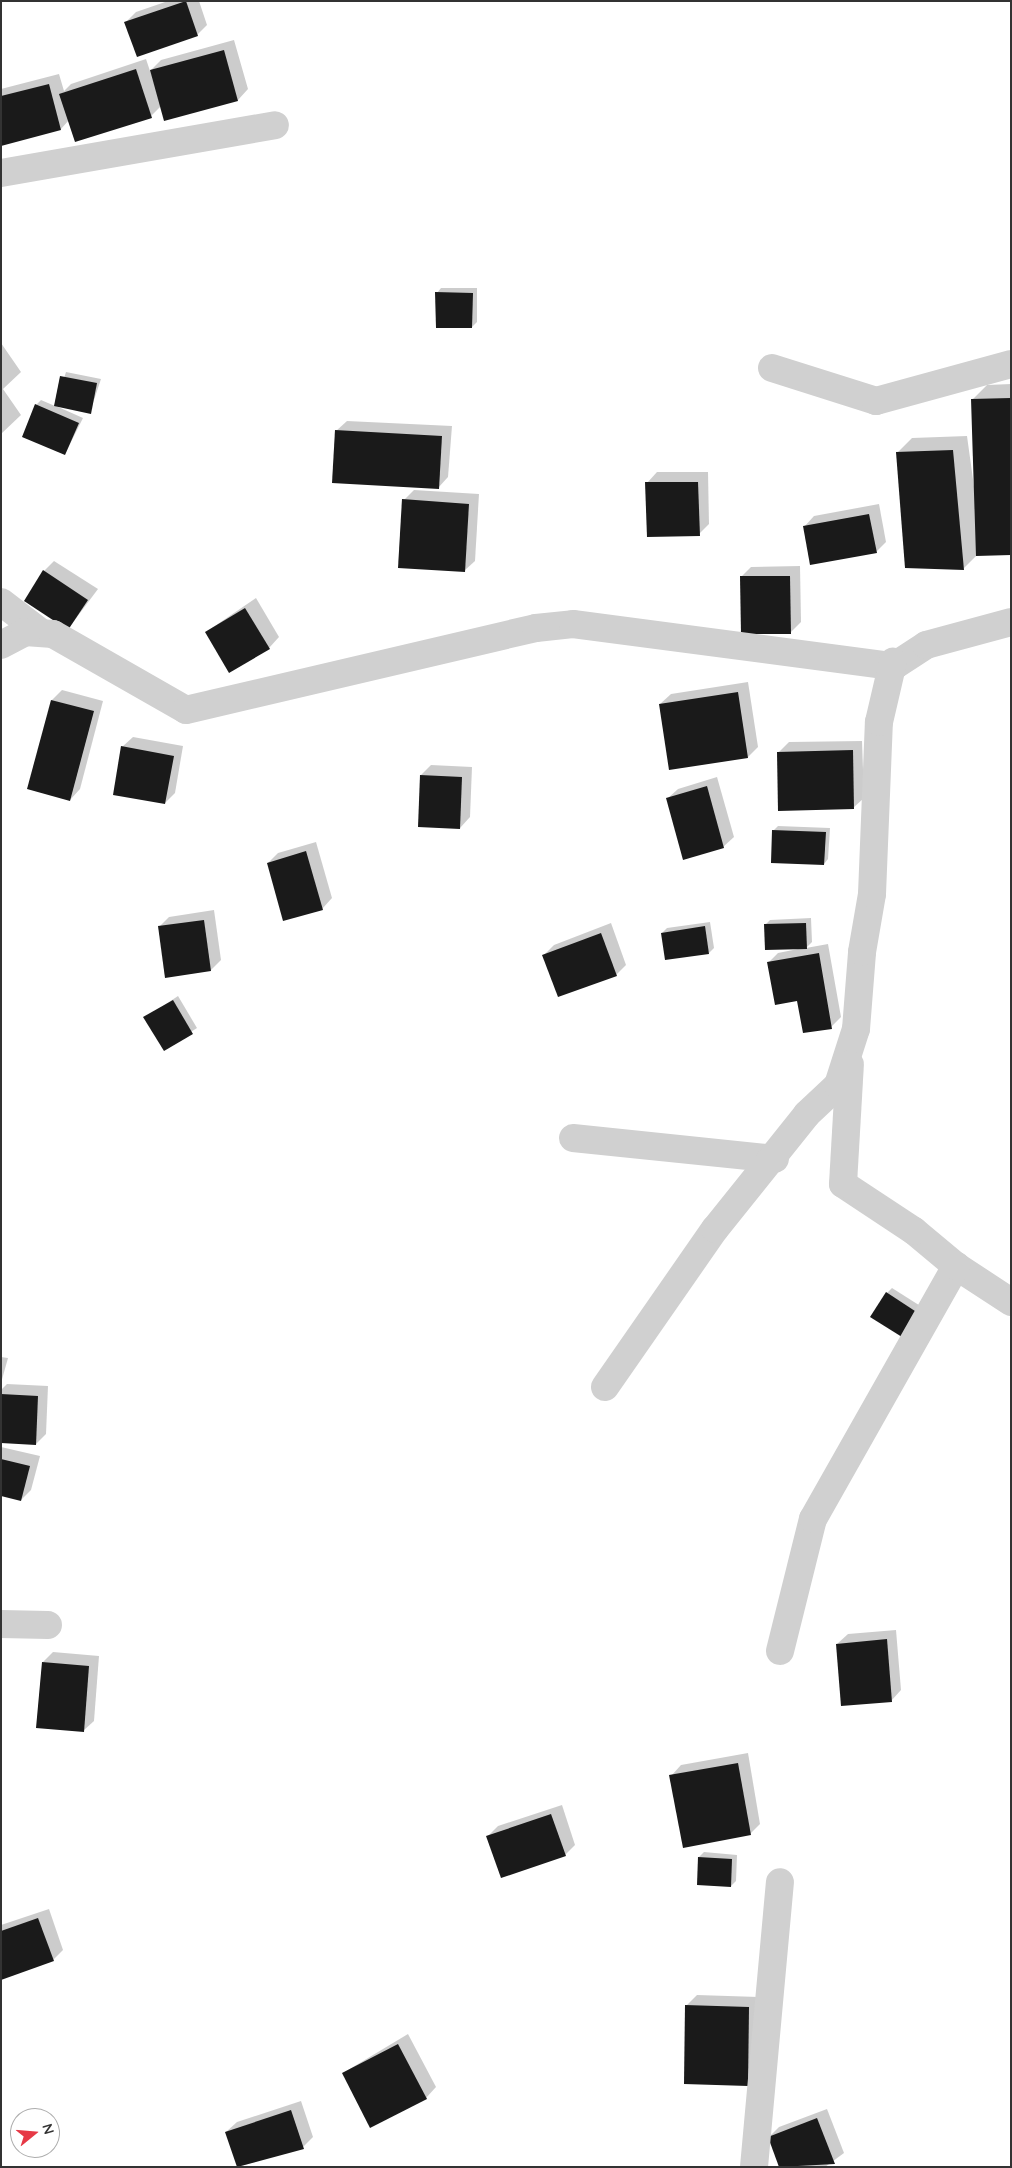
<!DOCTYPE html>
<style>
body{margin:0}
#map{position:relative;width:1012px;height:2168px;overflow:hidden;background:#fff;font-family:Quicksand,sans-serif}
div>[style]{position:absolute}
.shadow>*{inset:0;background:#0003}
.building>*{inset:0;background:#1a1a1a}
.street>*{height:28px;margin:-14px;padding:0 14px;transform-origin:14px;border-radius:14px;background:#d0d0d0}
span{translate:-50% -50%;white-space:nowrap;text-align:center;line-height:1.15;-webkit-text-stroke:5px #fff;paint-order:stroke}
.frame{position:absolute;inset:0;border:2px solid #333;pointer-events:none}
.north{position:absolute;left:10px;top:2108px;width:50px;height:50px;box-sizing:border-box;background:#fff;border:1px solid #adadad;border-radius:50%;rotate:73deg;font-size:14px;font-weight:700;line-height:20px;text-align:center;color:#333}
.north::after{content:'';display:block;margin:auto;width:18px;height:22px;background:#e63946;clip-path:polygon(50% 0,100% 100%,50% 72%,0 100%)}
</style>
<div id="map">
<div class="shadow">
<i style="clip-path:polygon(168px 1px,199px 1px,207px 25px,197px 35px,126px 22px,136px 12px)"></i>
<i style="clip-path:polygon(234px 40px,248px 89px,238px 100px,165px 119px,161px 106px,151px 116px,69px 120px,61px 129px,1px 144px,1px 89px,59px 74px,64px 91px,71px 84px,146px 59px,150px 71px,161px 60px)"></i>
<i style="clip-path:polygon(441px 288px,477px 288px,477px 322px,472px 327px,437px 293px)"></i>
<i style="clip-path:polygon(1px 343px,21px 372px,3px 389px,21px 415px,1px 434px)"></i>
<i style="clip-path:polygon(66px 372px,101px 379px,90px 412px,56px 406px,83px 418px,65px 454px,36px 405px,41px 400px,55px 406px)"></i>
<i style="clip-path:polygon(1011px 384px,1011px 554px,977px 555px,963px 569px,897px 453px,912px 438px,967px 436px,976px 501px,972px 400px,987px 385px)"></i>
<i style="clip-path:polygon(347px 421px,452px 426px,448px 477px,438px 488px,336px 431px)"></i>
<i style="clip-path:polygon(657px 472px,708px 472px,709px 524px,699px 534px,647px 483px)"></i>
<i style="clip-path:polygon(414px 490px,479px 494px,475px 561px,464px 571px,404px 500px)"></i>
<i style="clip-path:polygon(879px 504px,886px 542px,876px 552px,804px 527px,814px 516px)"></i>
<i style="clip-path:polygon(54px 561px,98px 589px,68px 629px,44px 571px)"></i>
<i style="clip-path:polygon(800px 566px,801px 622px,791px 632px,741px 577px,751px 567px)"></i>
<i style="clip-path:polygon(256px 598px,279px 637px,269px 648px,206px 632px)"></i>
<i style="clip-path:polygon(748px 682px,758px 747px,748px 757px,670px 769px,660px 704px,671px 694px)"></i>
<i style="clip-path:polygon(62px 690px,103px 701px,80px 789px,70px 800px,29px 789px,52px 700px)"></i>
<i style="clip-path:polygon(133px 737px,183px 746px,175px 793px,165px 803px,122px 747px)"></i>
<i style="clip-path:polygon(862px 741px,864px 798px,853px 808px,778px 753px,789px 742px)"></i>
<i style="clip-path:polygon(431px 765px,472px 767px,470px 817px,460px 828px,421px 775px)"></i>
<i style="clip-path:polygon(717px 777px,734px 837px,723px 847px,667px 799px,678px 789px)"></i>
<i style="clip-path:polygon(778px 826px,830px 828px,828px 859px,824px 864px,773px 831px)"></i>
<i style="clip-path:polygon(316px 842px,332px 898px,322px 909px,268px 863px,278px 853px)"></i>
<i style="clip-path:polygon(214px 910px,221px 960px,211px 970px,159px 927px,169px 917px)"></i>
<i style="clip-path:polygon(811px 918px,812px 942px,806px 948px,828px 944px,841px 1017px,831px 1027px,798px 999px,768px 963px,778px 953px,798px 949px,765px 925px,770px 920px)"></i>
<i style="clip-path:polygon(710px 922px,714px 948px,709px 953px,662px 933px,667px 928px)"></i>
<i style="clip-path:polygon(611px 923px,626px 965px,616px 975px,544px 955px,554px 945px)"></i>
<i style="clip-path:polygon(178px 996px,197px 1028px,164px 1049px,145px 1018px)"></i>
<i style="clip-path:polygon(892px 1288px,922px 1307px,907px 1331px,887px 1293px)"></i>
<i style="clip-path:polygon(1px 1357px,8px 1358px,1px 1383px)"></i>
<i style="clip-path:polygon(7px 1384px,48px 1386px,46px 1434px,36px 1444px,1px 1442px,1px 1390px)"></i>
<i style="clip-path:polygon(1px 1447px,40px 1456px,31px 1490px,21px 1500px,1px 1495px)"></i>
<i style="clip-path:polygon(896px 1630px,901px 1690px,891px 1701px,837px 1644px,848px 1634px)"></i>
<i style="clip-path:polygon(53px 1652px,99px 1656px,94px 1721px,83px 1731px,43px 1662px)"></i>
<i style="clip-path:polygon(748px 1753px,760px 1824px,750px 1834px,671px 1776px,681px 1765px)"></i>
<i style="clip-path:polygon(562px 1805px,575px 1845px,565px 1855px,488px 1836px,498px 1826px)"></i>
<i style="clip-path:polygon(704px 1852px,737px 1855px,736px 1881px,731px 1886px,699px 1857px)"></i>
<i style="clip-path:polygon(49px 1909px,63px 1950px,53px 1960px,1px 1978px,1px 1925px)"></i>
<i style="clip-path:polygon(697px 1995px,759px 1997px,758px 2074px,747px 2085px,686px 2006px)"></i>
<i style="clip-path:polygon(408px 2034px,436px 2087px,426px 2098px,343px 2073px)"></i>
<i style="clip-path:polygon(301px 2101px,313px 2137px,303px 2147px,238px 2167px,226px 2132px,237px 2122px)"></i>
<i style="clip-path:polygon(827px 2109px,844px 2153px,825px 2167px,781px 2167px,769px 2137px,779px 2127px)"></i>
</div>
<div class="building">
<i style="clip-path:polygon(186px 1px,198px 36px,137px 57px,124px 22px)"></i>
<i style="clip-path:polygon(224px 50px,238px 101px,164px 121px,150px 70px)"></i>
<i style="clip-path:polygon(136px 69px,152px 118px,75px 142px,59px 94px)"></i>
<i style="clip-path:polygon(49px 84px,61px 130px,1px 146px,1px 96px)"></i>
<i style="clip-path:polygon(435px 292px,473px 293px,472px 328px,436px 328px)"></i>
<i style="clip-path:polygon(60px 376px,97px 383px,91px 414px,54px 406px)"></i>
<i style="clip-path:polygon(1011px 398px,1011px 555px,976px 556px,971px 399px)"></i>
<i style="clip-path:polygon(35px 404px,79px 423px,65px 455px,22px 437px)"></i>
<i style="clip-path:polygon(335px 430px,442px 436px,439px 489px,332px 483px)"></i>
<i style="clip-path:polygon(953px 450px,964px 570px,905px 568px,896px 452px)"></i>
<i style="clip-path:polygon(645px 482px,698px 482px,700px 536px,647px 537px)"></i>
<i style="clip-path:polygon(402px 499px,469px 504px,465px 572px,398px 568px)"></i>
<i style="clip-path:polygon(869px 514px,877px 553px,810px 565px,803px 526px)"></i>
<i style="clip-path:polygon(43px 570px,88px 600px,68px 630px,24px 601px)"></i>
<i style="clip-path:polygon(740px 576px,790px 576px,791px 634px,741px 634px)"></i>
<i style="clip-path:polygon(245px 608px,270px 649px,229px 673px,205px 632px)"></i>
<i style="clip-path:polygon(738px 692px,748px 758px,669px 770px,659px 704px)"></i>
<i style="clip-path:polygon(51px 700px,94px 711px,70px 801px,27px 789px)"></i>
<i style="clip-path:polygon(121px 746px,174px 756px,165px 804px,113px 795px)"></i>
<i style="clip-path:polygon(853px 750px,854px 809px,778px 811px,777px 752px)"></i>
<i style="clip-path:polygon(420px 775px,462px 777px,460px 829px,418px 827px)"></i>
<i style="clip-path:polygon(707px 786px,724px 848px,683px 860px,666px 798px)"></i>
<i style="clip-path:polygon(772px 830px,826px 832px,824px 865px,771px 863px)"></i>
<i style="clip-path:polygon(306px 851px,323px 910px,283px 921px,267px 863px)"></i>
<i style="clip-path:polygon(204px 920px,211px 971px,165px 978px,158px 926px)"></i>
<i style="clip-path:polygon(806px 923px,807px 949px,765px 950px,764px 924px)"></i>
<i style="clip-path:polygon(705px 926px,709px 954px,665px 960px,661px 933px)"></i>
<i style="clip-path:polygon(601px 933px,617px 976px,558px 997px,542px 955px)"></i>
<i style="clip-path:polygon(819px 953px,832px 1029px,803px 1033px,797px 1001px,775px 1005px,767px 962px)"></i>
<i style="clip-path:polygon(173px 1000px,193px 1034px,164px 1051px,143px 1017px)"></i>
<i style="clip-path:polygon(886px 1292px,918px 1313px,902px 1337px,870px 1317px)"></i>
<i style="clip-path:polygon(1px 1394px,38px 1396px,36px 1445px,1px 1443px)"></i>
<i style="clip-path:polygon(1px 1459px,30px 1466px,21px 1501px,1px 1496px)"></i>
<i style="clip-path:polygon(887px 1639px,892px 1702px,841px 1706px,836px 1644px)"></i>
<i style="clip-path:polygon(42px 1662px,89px 1666px,84px 1732px,36px 1728px)"></i>
<i style="clip-path:polygon(738px 1763px,751px 1835px,683px 1848px,669px 1775px)"></i>
<i style="clip-path:polygon(551px 1814px,566px 1856px,501px 1878px,486px 1836px)"></i>
<i style="clip-path:polygon(698px 1857px,732px 1859px,731px 1887px,697px 1885px)"></i>
<i style="clip-path:polygon(38px 1918px,54px 1961px,1px 1980px,1px 1931px)"></i>
<i style="clip-path:polygon(685px 2005px,749px 2007px,748px 2086px,684px 2084px)"></i>
<i style="clip-path:polygon(398px 2044px,427px 2099px,370px 2128px,342px 2073px)"></i>
<i style="clip-path:polygon(291px 2110px,304px 2149px,237px 2167px,225px 2132px)"></i>
<i style="clip-path:polygon(817px 2118px,835px 2164px,779px 2167px,768px 2137px)"></i>
</div>
<div class="street">
<i style="left:1px;top:173px;width:278px;rotate:-9.9deg"></i>
<i style="left:772px;top:368px;width:109px;rotate:17.6deg"></i>
<i style="left:876px;top:401px;width:140px;rotate:-15.3deg"></i>
<i style="left:1px;top:602px;width:48px;rotate:37.3deg"></i>
<i style="left:1px;top:645px;width:27px;rotate:-28deg"></i>
<i style="left:25px;top:632px;width:28px;rotate:4deg"></i>
<i style="left:53px;top:634px;width:153px;rotate:29.7deg"></i>
<i style="left:186px;top:710px;width:359px;rotate:-13.2deg"></i>
<i style="left:536px;top:628px;width:37px;rotate:-6deg"></i>
<i style="left:573px;top:624px;width:324px;rotate:7.5deg"></i>
<i style="left:894px;top:666px;width:38px;rotate:-33deg"></i>
<i style="left:926px;top:645px;width:88px;rotate:-15.1deg"></i>
<i style="left:573px;top:1138px;width:203px;rotate:5.9deg"></i>
<i style="left:956px;top:1266px;width:66px;rotate:33.2deg"></i>
<i style="left:605px;top:1387px;width:193px;rotate:-55.2deg"></i>
<i style="left:715px;top:1229px;width:147px;rotate:-51.3deg"></i>
<i style="left:807px;top:1114px;width:42px;rotate:-43.1deg"></i>
<i style="left:838px;top:1085px;width:59px;rotate:-72.2deg"></i>
<i style="left:856px;top:1029px;width:77px;rotate:-85.5deg"></i>
<i style="left:862px;top:952px;width:59px;rotate:-80.2deg"></i>
<i style="left:872px;top:894px;width:172px;rotate:-87.7deg"></i>
<i style="left:879px;top:722px;width:62px;rotate:-76.9deg"></i>
<i style="left:1px;top:1624px;width:47px;rotate:1.2deg"></i>
<i style="left:780px;top:1651px;width:136px;rotate:-76deg"></i>
<i style="left:813px;top:1519px;width:291px;rotate:-60.5deg"></i>
<i style="left:956px;top:1266px;width:55px;rotate:-140.2deg"></i>
<i style="left:914px;top:1231px;width:85px;rotate:-146.5deg"></i>
<i style="left:843px;top:1184px;width:120px;rotate:-86.7deg"></i>
<i style="left:754px;top:2167px;width:286px;rotate:-84.8deg"></i>
</div>
<div class="frame"></div>
<div class="north">N</div>
</div>
